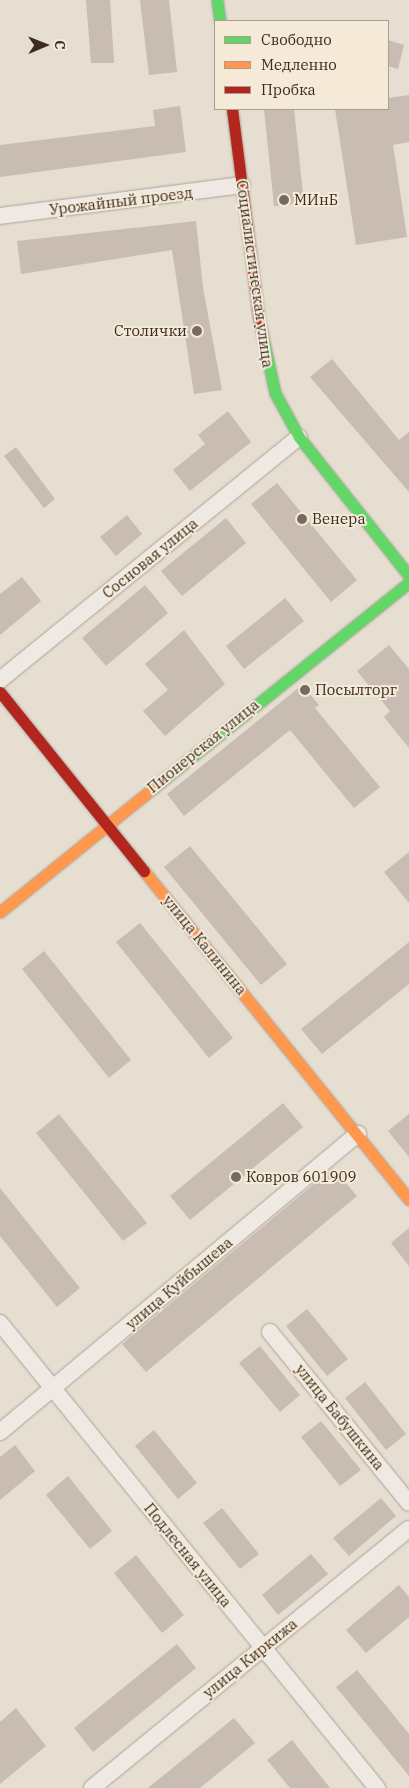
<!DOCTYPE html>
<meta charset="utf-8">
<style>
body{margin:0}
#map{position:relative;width:409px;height:1788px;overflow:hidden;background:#e6ded1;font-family:"IBM Plex Serif",serif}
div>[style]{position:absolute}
.building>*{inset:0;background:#c9bcb2}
.roads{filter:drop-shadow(0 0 1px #aca399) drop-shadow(0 0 1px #aca399)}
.street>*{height:16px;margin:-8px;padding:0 8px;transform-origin:8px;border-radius:8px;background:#eee9e2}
.fast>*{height:11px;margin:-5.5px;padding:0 5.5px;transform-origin:5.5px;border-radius:5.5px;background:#63d668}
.slow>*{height:11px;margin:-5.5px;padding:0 5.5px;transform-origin:5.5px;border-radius:5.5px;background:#ff974d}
.jam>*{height:11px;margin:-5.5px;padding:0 5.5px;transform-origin:5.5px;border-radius:5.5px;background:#b3261e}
.dots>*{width:14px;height:14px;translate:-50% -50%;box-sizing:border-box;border:2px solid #f5ead8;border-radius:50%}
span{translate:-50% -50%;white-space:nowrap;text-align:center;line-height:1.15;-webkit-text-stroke:4px #f5ead8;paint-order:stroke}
.poi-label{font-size:15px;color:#3b2b21}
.left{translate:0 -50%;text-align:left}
.right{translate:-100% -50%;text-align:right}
.street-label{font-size:15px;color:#3b2b21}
.legend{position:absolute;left:214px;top:20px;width:175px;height:90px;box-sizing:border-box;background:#f5ead8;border:1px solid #ab9e8f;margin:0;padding:6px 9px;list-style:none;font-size:15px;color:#3b2b21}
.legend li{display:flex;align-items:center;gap:10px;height:25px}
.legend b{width:25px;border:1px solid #ab9e8f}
.north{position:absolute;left:20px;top:20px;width:50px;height:50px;-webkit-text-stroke:4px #f5ead8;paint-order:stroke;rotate:89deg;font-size:14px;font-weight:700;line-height:20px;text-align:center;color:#3b2b21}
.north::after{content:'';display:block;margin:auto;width:18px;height:22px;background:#3b2b21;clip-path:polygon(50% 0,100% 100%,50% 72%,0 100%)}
</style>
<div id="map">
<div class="building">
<i style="clip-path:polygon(86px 0,110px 0,114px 63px,91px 63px)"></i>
<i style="clip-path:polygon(140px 0,169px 0,177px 72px,149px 75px)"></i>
<i style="clip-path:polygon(388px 40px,404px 45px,398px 69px,388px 66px)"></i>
<i style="clip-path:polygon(409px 95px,409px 142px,393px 145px,407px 237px,356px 245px,335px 109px,388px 109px,388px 98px)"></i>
<i style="clip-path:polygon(180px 106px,186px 152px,0 177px,0 145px,155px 126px,153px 110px)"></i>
<i style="clip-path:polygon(264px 109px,294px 109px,304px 203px,274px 206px)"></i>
<i style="clip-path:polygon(196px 221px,203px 288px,222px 390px,194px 394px,172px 250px,21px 274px,17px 241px)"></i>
<i style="clip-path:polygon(332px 359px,399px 440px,409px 432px,409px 492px,310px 377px)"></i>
<i style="clip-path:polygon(228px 411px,251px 442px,190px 491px,173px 470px,205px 444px,198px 435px)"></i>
<i style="clip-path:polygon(16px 447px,55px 499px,44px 508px,4px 456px)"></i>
<i style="clip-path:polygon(277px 483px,357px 580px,331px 602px,251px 504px)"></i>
<i style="clip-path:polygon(127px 515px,142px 534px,116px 556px,100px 537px)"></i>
<i style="clip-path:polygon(226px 518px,246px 543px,182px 596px,161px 571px)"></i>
<i style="clip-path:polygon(22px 577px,41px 601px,0 635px,0 594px)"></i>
<i style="clip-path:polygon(145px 585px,168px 613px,106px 666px,82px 638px)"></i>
<i style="clip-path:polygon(285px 598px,304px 621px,244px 669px,226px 646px)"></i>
<i style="clip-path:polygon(184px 630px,225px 684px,165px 736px,143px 711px,168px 690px,145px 664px)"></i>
<i style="clip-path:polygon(389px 645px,409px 669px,409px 748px,384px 717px,390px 711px,357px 671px)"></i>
<i style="clip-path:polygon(302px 685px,319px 705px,315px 708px,380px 787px,354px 808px,290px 730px,184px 816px,167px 794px)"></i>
<i style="clip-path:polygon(190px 846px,287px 964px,261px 985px,164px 867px)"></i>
<i style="clip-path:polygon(409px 852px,409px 903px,384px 872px)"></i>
<i style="clip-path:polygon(140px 923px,233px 1038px,209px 1058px,116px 942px)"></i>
<i style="clip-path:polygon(409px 942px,409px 984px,322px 1054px,301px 1029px)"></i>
<i style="clip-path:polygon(44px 951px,131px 1060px,109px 1078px,22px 969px)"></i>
<i style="clip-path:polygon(283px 1103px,303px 1127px,190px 1220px,170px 1196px)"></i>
<i style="clip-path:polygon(59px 1114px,147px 1223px,123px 1241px,36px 1133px)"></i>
<i style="clip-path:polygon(409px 1114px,409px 1157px,388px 1131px)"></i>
<i style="clip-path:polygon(333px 1168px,357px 1196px,146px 1372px,122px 1344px)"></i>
<i style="clip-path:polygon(0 1188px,80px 1288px,57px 1307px,0 1236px)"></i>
<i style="clip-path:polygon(409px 1228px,409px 1266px,391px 1243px)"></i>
<i style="clip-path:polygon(307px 1309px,348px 1359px,327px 1376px,286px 1326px)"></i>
<i style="clip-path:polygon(260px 1346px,300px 1395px,280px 1412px,239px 1363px)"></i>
<i style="clip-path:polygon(365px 1382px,406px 1434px,386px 1450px,345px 1398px)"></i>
<i style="clip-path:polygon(321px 1421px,361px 1470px,340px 1486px,301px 1437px)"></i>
<i style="clip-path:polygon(154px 1430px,197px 1483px,178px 1499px,135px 1446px)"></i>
<i style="clip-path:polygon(15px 1445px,35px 1471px,0 1500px,0 1457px)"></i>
<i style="clip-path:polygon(68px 1476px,112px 1531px,90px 1549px,46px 1495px)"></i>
<i style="clip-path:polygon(381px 1498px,396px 1516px,349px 1556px,333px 1538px)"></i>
<i style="clip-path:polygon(222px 1508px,259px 1554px,240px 1569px,203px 1523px)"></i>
<i style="clip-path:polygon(311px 1554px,328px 1574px,278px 1615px,262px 1595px)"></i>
<i style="clip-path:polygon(136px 1555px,184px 1615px,162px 1633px,114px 1573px)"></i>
<i style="clip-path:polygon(399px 1585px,409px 1597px,409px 1617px,366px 1653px,346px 1630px)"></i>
<i style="clip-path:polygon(177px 1644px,196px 1668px,93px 1752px,74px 1728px)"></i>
<i style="clip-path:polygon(357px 1670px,409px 1734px,409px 1776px,336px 1687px)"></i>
<i style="clip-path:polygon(16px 1708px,46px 1746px,0 1784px,0 1722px)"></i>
<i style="clip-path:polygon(234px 1718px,255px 1743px,200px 1788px,148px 1788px)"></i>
<i style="clip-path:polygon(292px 1740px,330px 1788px,290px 1788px,267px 1760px)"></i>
</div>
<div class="roads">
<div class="street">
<i style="left:0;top:216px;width:244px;rotate:-7.3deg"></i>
<i style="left:0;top:680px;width:385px;rotate:-39.1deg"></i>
<i style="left:0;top:1323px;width:599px;rotate:50.97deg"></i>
<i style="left:270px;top:1332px;width:220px;rotate:50.9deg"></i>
<i style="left:0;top:1432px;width:466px;rotate:-39.8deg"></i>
<i style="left:92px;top:1788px;width:409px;rotate:-39.3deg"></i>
</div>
<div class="fast">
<i style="left:217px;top:0;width:21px;rotate:82deg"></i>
<i style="left:259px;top:320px;width:75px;rotate:77.6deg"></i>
<i style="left:275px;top:393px;width:50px;rotate:61.4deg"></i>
<i style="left:299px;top:437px;width:177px;rotate:51.6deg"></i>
<i style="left:152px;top:789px;width:330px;rotate:-38.8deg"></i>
</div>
<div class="slow">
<i style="left:144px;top:871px;width:422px;rotate:51.1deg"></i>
<i style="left:0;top:912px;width:196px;rotate:-39deg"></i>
</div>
<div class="jam">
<i style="left:232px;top:109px;width:213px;rotate:82.7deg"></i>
<i style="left:0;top:692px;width:230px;rotate:51.2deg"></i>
</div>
</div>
<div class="dots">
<i style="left:284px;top:200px;background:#776a5f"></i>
<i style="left:197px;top:331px;background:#776a5f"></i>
<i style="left:302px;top:519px;background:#776a5f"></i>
<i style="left:305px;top:690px;background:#776a5f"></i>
<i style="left:236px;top:1177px;background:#776a5f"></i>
</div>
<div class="poi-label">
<span class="left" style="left:294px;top:200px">МИнБ</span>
<span class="right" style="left:187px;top:331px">Столички</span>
<span class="left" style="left:312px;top:519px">Венера</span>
<span class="left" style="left:315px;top:690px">Посылторг</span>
<span class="left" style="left:246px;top:1177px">Ковров 601909</span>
</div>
<div class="street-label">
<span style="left:121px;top:201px;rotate:-7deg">Урожайный проезд</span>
<span style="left:255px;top:274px;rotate:82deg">Социалистическая улица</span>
<span style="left:150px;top:558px;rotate:-39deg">Сосновая улица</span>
<span style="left:203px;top:746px;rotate:-39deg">Пионерская улица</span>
<span style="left:205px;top:945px;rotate:51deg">улица Калинина</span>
<span style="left:179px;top:1283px;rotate:-40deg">улица Куйбышева</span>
<span style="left:340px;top:1417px;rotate:51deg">улица Бабушкина</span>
<span style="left:188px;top:1555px;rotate:51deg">Подлесная улица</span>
<span style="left:250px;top:1658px;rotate:-39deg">улица Киркижа</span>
</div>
<ul class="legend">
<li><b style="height:6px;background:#63d668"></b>Свободно</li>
<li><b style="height:6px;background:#ff974d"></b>Медленно</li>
<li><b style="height:6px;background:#b3261e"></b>Пробка</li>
</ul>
<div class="north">С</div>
</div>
